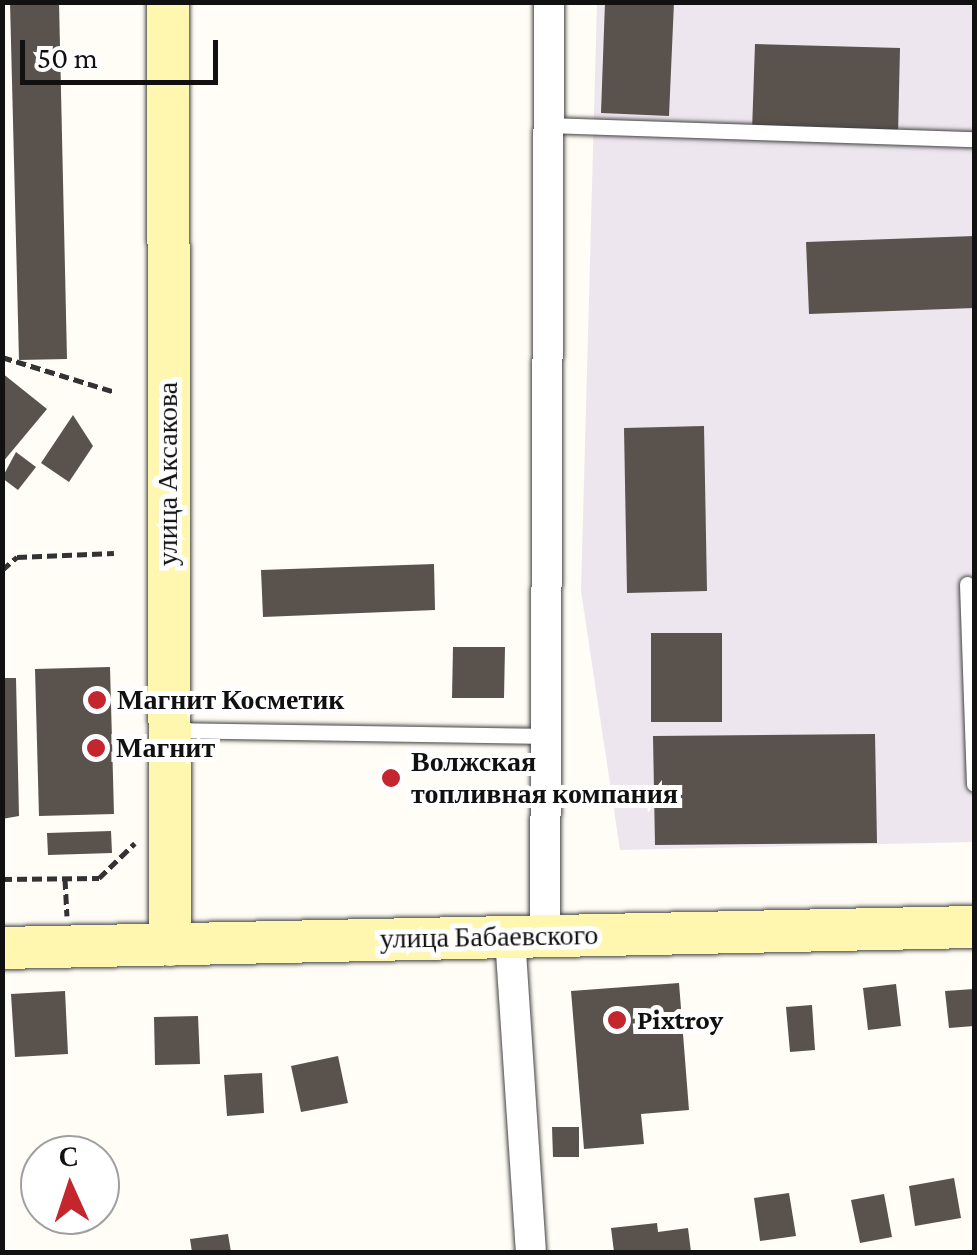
<!DOCTYPE html>
<meta charset="utf-8">
<style>
body{margin:0}
#map{position:relative;width:977px;height:1255px;overflow:hidden;background:#fffdf5;font-family:"Crimson Pro",serif}
div>[style]{position:absolute}
.industrial>*{inset:0;background:#eee6ef}
.building>*{inset:0;background:#5a524d}
.path>*{height:5px;margin-top:-2.5px;transform-origin:0;background:repeating-linear-gradient(90deg,#333 0 10px,transparent 0 15px)}
.roads{filter:drop-shadow(0 0 2px #444) drop-shadow(0 0 2px #444)}
.lane>*{height:15px;margin:-7.5px;padding:0 7.5px;transform-origin:7.5px;border-radius:7.5px;background:#fff}
.street>*{height:30px;margin:-15px;padding:0 15px;transform-origin:15px;border-radius:15px;background:#fff}
.secondary>*{height:42px;margin:-21px;padding:0 21px;transform-origin:21px;border-radius:21px;background:#fff6b0}
.dots>*{width:28px;height:28px;translate:-50% -50%;box-sizing:border-box;border:5px solid #fff;border-radius:50%}
span{translate:-50% -50%;white-space:nowrap;text-align:center;line-height:1.15;-webkit-text-stroke:10px #fff;paint-order:stroke}
.street-label{font-size:28px;color:#111}
.poi-label{font-size:28px;color:#111;font-weight:700}
.left{translate:0 -50%;text-align:left}
.frame{position:absolute;inset:0;border:5px solid #111;pointer-events:none}
.north{position:absolute;left:20px;top:1135px;width:100px;height:100px;box-sizing:border-box;background:#fff;border:2px solid #a0a0a0;border-radius:50%;rotate:357deg;font-size:28px;font-weight:700;line-height:40px;text-align:center;color:#111}
.north::after{content:'';display:block;margin:auto;width:35px;height:45px;background:#c4262e;clip-path:polygon(50% 0,100% 100%,50% 72%,0 100%)}
.scale{position:absolute;left:20px;top:40px;width:198px;height:45px;box-sizing:border-box;border:5px solid #111;border-top:0;padding-left:12px;font-size:30px;line-height:35px;white-space:nowrap;color:#111;-webkit-text-stroke:8px #fff;paint-order:stroke}
</style>
<div id="map">
<div class="industrial">
<i style="clip-path:polygon(597px 3px,974px 3px,974px 842px,620px 850px,581px 591px)"></i>
</div>
<div class="building">
<i style="clip-path:polygon(10px 2px,59px 2px,67px 359px,19px 360px)"></i>
<i style="clip-path:polygon(605px 2px,674px 2px,669px 116px,601px 113px)"></i>
<i style="clip-path:polygon(755px 44px,900px 48px,898px 135px,752px 131px)"></i>
<i style="clip-path:polygon(974px 236px,974px 308px,809px 314px,806px 242px)"></i>
<i style="clip-path:polygon(2px 373px,47px 409px,2px 463px)"></i>
<i style="clip-path:polygon(73px 415px,93px 446px,69px 482px,41px 463px)"></i>
<i style="clip-path:polygon(704px 426px,707px 591px,627px 593px,624px 428px)"></i>
<i style="clip-path:polygon(16px 452px,36px 467px,18px 490px,2px 478px)"></i>
<i style="clip-path:polygon(434px 564px,435px 610px,263px 617px,261px 570px)"></i>
<i style="clip-path:polygon(651px 633px,722px 633px,722px 722px,651px 722px)"></i>
<i style="clip-path:polygon(453px 647px,505px 647px,504px 698px,452px 698px)"></i>
<i style="clip-path:polygon(110px 667px,114px 814px,39px 816px,35px 669px)"></i>
<i style="clip-path:polygon(2px 678px,16px 678px,19px 816px,2px 819px)"></i>
<i style="clip-path:polygon(875px 734px,877px 843px,655px 845px,653px 736px)"></i>
<i style="clip-path:polygon(111px 831px,112px 853px,48px 855px,47px 833px)"></i>
<i style="clip-path:polygon(679px 983px,689px 1110px,641px 1114px,644px 1144px,584px 1149px,571px 991px)"></i>
<i style="clip-path:polygon(896px 984px,901px 1026px,868px 1030px,863px 988px)"></i>
<i style="clip-path:polygon(974px 989px,974px 1026px,949px 1028px,945px 991px)"></i>
<i style="clip-path:polygon(65px 991px,68px 1054px,15px 1057px,11px 994px)"></i>
<i style="clip-path:polygon(812px 1005px,815px 1050px,790px 1052px,786px 1007px)"></i>
<i style="clip-path:polygon(198px 1016px,200px 1064px,155px 1065px,154px 1017px)"></i>
<i style="clip-path:polygon(338px 1056px,348px 1103px,301px 1112px,291px 1066px)"></i>
<i style="clip-path:polygon(262px 1073px,264px 1113px,227px 1116px,224px 1075px)"></i>
<i style="clip-path:polygon(552px 1127px,579px 1127px,579px 1157px,553px 1157px)"></i>
<i style="clip-path:polygon(954px 1178px,961px 1218px,915px 1226px,909px 1186px)"></i>
<i style="clip-path:polygon(789px 1193px,796px 1236px,760px 1241px,754px 1198px)"></i>
<i style="clip-path:polygon(884px 1194px,892px 1237px,860px 1243px,851px 1200px)"></i>
<i style="clip-path:polygon(657px 1223px,658px 1232px,688px 1228px,691px 1252px,614px 1252px,611px 1228px)"></i>
<i style="clip-path:polygon(228px 1234px,231px 1252px,192px 1252px,190px 1239px)"></i>
</div>
<div class="path">
<i style="left:2px;top:357px;width:118px;rotate:17.2deg"></i>
<i style="left:2px;top:570px;width:20px;rotate:-41deg"></i>
<i style="left:17px;top:557px;width:97px;rotate:-2.4deg"></i>
<i style="left:2px;top:879px;width:97px;rotate:-0.6deg"></i>
<i style="left:99px;top:878px;width:50px;rotate:-44.2deg"></i>
<i style="left:65px;top:879px;width:37px;rotate:87deg"></i>
</div>
<div class="roads">
<div class="lane">
<i style="left:547px;top:125px;width:427px;rotate:1.9deg"></i>
<i style="left:967px;top:584px;width:200px;rotate:88deg"></i>
<i style="left:172px;top:730px;width:370px;rotate:0.9deg"></i>
</div>
<div class="street">
<i style="left:545px;top:936px;width:934px;rotate:-89.75deg"></i>
<i style="left:510px;top:937px;width:316px;rotate:86.2deg"></i>
</div>
<div class="secondary">
<i style="left:168px;top:2px;width:943px;rotate:89.88deg"></i>
<i style="left:2px;top:948px;width:972px;rotate:-1.24deg"></i>
</div>
</div>
<div class="dots">
<i style="left:97px;top:700px;background:#c4262e"></i>
<i style="left:96px;top:748px;background:#c4262e"></i>
<i style="left:391px;top:778px;background:#c4262e"></i>
<i style="left:617px;top:1020px;background:#c4262e"></i>
</div>
<div class="street-label">
<span style="left:168px;top:474px;rotate:-90deg">улица Аксакова</span>
<span style="left:489px;top:937px;rotate:-1deg">улица Бабаевского</span>
</div>
<div class="poi-label">
<span class="left" style="left:117px;top:700px">Магнит Косметик</span>
<span class="left" style="left:116px;top:748px">Магнит</span>
<span class="left" style="left:411px;top:778px">Волжская<br>топливная компания</span>
<span class="left" style="left:637px;top:1020px">Pixtroy</span>
</div>
<div class="frame"></div>
<div class="north">С</div>
<div class="scale">50 m</div>
</div>
